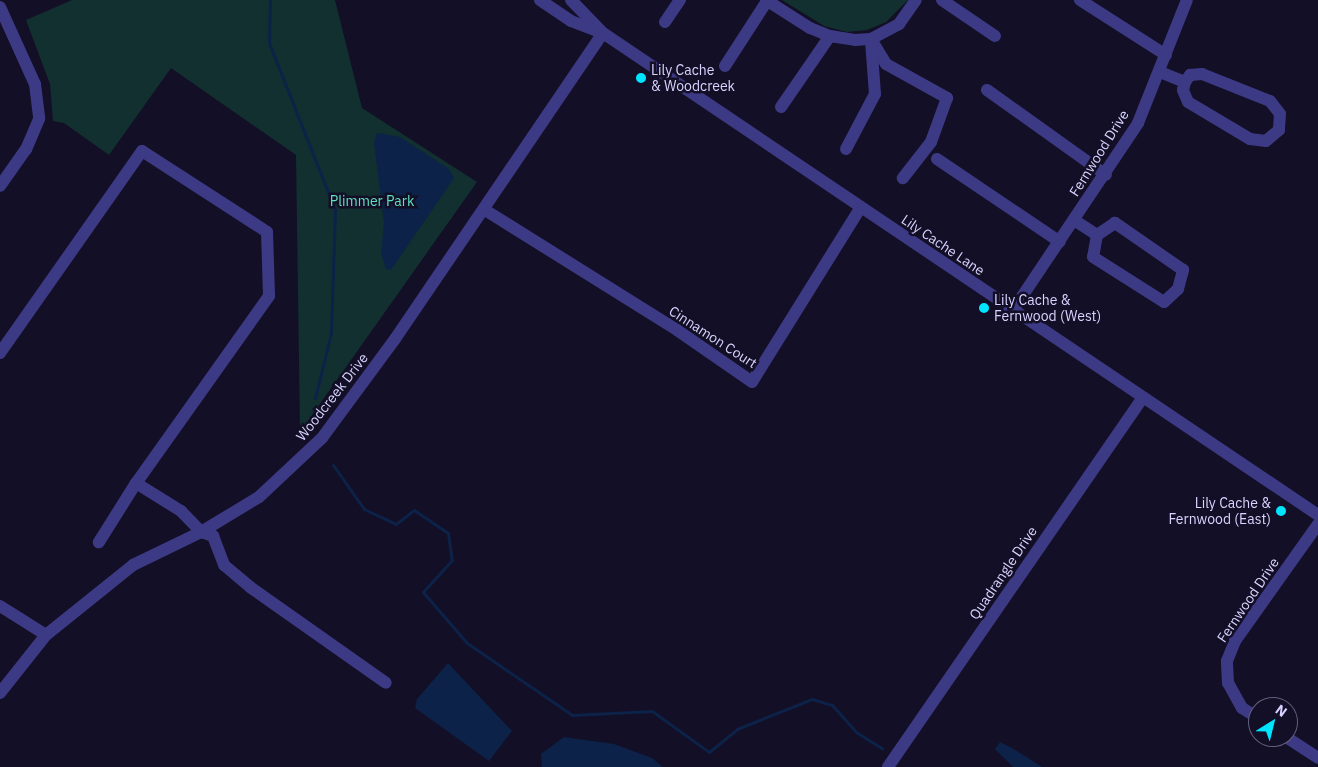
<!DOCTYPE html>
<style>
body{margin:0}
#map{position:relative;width:1318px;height:767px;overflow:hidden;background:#130f26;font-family:"IBM Plex Sans",sans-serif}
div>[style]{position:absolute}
.green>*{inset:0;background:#12302f}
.water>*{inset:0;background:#0c2248}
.stream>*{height:3px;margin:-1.5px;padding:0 1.5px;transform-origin:1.5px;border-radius:1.5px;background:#0c2248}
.minor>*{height:12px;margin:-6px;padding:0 6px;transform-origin:6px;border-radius:6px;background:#3d3a85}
.dots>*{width:14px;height:14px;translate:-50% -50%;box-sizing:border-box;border:2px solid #130f26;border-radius:50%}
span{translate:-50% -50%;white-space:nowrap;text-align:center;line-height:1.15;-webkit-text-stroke:5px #130f26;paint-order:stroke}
.poi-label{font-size:14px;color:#d9d4ff}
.left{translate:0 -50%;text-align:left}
.right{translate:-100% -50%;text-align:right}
.street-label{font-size:14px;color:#d9d4ff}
.park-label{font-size:14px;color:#5fe0c0}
.north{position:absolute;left:1248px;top:697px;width:50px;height:50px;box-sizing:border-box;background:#130f26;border:1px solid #625e7d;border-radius:50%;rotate:36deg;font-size:14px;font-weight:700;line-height:20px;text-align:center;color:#d9d4ff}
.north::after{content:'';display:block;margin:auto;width:18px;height:22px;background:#00e5ff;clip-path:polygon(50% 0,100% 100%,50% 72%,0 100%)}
</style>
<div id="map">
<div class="green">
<i style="clip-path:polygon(72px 0,335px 0,362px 108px,477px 182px,300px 432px,296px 155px,171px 68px,109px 155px,64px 123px,53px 121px,50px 84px,26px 20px)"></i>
<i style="clip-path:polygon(782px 0,908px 0,886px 22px,867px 30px,847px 32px,824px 26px)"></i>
</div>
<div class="water">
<i style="clip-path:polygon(377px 133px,400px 137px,449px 169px,454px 178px,391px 270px,386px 269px,381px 253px,384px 223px,374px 143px)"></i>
<i style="clip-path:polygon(448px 663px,512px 731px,489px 761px,415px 708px,417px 699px)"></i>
<i style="clip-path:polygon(564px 737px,614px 744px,652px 758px,663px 767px,542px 767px,541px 754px)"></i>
<i style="clip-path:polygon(1000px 742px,1012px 748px,1042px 767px,1013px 767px,995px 749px)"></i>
</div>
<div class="stream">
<i style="left:270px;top:0;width:43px;rotate:91.3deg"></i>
<i style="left:269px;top:43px;width:180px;rotate:68.4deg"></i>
<i style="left:335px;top:210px;width:123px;rotate:91.9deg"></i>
<i style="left:331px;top:333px;width:67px;rotate:103.8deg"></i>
<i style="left:333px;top:465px;width:54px;rotate:54.8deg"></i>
<i style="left:364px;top:509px;width:35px;rotate:25deg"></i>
<i style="left:396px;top:524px;width:23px;rotate:-38deg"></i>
<i style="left:414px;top:510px;width:41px;rotate:34.1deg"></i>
<i style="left:448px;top:533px;width:27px;rotate:82deg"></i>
<i style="left:452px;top:560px;width:43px;rotate:132.2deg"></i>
<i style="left:423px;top:592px;width:67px;rotate:49.2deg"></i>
<i style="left:467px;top:643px;width:127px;rotate:34.4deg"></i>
<i style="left:572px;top:715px;width:80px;rotate:-2.9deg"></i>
<i style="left:652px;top:711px;width:70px;rotate:35.7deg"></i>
<i style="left:709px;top:752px;width:36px;rotate:-39deg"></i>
<i style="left:737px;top:729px;width:81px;rotate:-21.8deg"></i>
<i style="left:812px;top:699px;width:21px;rotate:17deg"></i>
<i style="left:832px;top:705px;width:36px;rotate:48deg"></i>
<i style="left:856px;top:732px;width:31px;rotate:32deg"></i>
</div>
<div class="minor">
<i style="left:540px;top:0;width:37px;rotate:34deg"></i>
<i style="left:571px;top:21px;width:34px;rotate:21deg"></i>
<i style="left:603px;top:33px;width:862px;rotate:33.98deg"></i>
<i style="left:571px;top:0;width:43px;rotate:45.9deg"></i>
<i style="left:766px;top:0;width:52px;rotate:32.5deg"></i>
<i style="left:810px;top:28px;width:22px;rotate:22deg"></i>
<i style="left:830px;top:36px;width:25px;rotate:9deg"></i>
<i style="left:855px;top:40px;width:16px;rotate:-4deg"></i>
<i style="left:871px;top:39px;width:32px;rotate:-28deg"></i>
<i style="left:899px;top:24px;width:29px;rotate:-55deg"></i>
<i style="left:942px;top:0;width:64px;rotate:34.2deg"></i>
<i style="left:1080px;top:0;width:102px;rotate:32.6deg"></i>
<i style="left:0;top:7px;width:85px;rotate:65.6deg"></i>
<i style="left:35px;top:84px;width:35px;rotate:83deg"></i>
<i style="left:39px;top:119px;width:33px;rotate:113deg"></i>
<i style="left:26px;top:149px;width:45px;rotate:125.1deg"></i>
<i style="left:665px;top:22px;width:27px;rotate:-56deg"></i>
<i style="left:871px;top:39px;width:29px;rotate:59deg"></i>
<i style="left:886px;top:64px;width:70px;rotate:29.1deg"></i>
<i style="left:947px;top:98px;width:47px;rotate:110deg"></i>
<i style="left:931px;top:142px;width:46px;rotate:127.9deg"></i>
<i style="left:725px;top:66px;width:77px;rotate:-57.1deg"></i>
<i style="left:1160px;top:72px;width:27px;rotate:22deg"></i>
<i style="left:1202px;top:74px;width:73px;rotate:21.7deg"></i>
<i style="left:1270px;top:101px;width:16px;rotate:52deg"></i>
<i style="left:1280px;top:114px;width:16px;rotate:94deg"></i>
<i style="left:1279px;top:130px;width:17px;rotate:140deg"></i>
<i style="left:1266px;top:141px;width:16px;rotate:-173deg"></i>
<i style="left:1250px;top:139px;width:72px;rotate:-149.2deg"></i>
<i style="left:1188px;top:102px;width:13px;rotate:-113deg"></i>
<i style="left:1183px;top:90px;width:8px;rotate:-76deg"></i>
<i style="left:1185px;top:82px;width:9px;rotate:-54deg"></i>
<i style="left:1190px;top:75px;width:12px;rotate:-5deg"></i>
<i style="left:987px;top:90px;width:146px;rotate:35.5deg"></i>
<i style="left:781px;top:107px;width:86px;rotate:-55.4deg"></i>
<i style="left:846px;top:149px;width:62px;rotate:-62.2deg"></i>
<i style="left:875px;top:94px;width:53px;rotate:-94.3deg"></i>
<i style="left:937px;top:159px;width:148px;rotate:34deg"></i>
<i style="left:485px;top:210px;width:226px;rotate:32deg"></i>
<i style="left:677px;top:330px;width:91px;rotate:34.7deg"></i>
<i style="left:752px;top:382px;width:206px;rotate:-58.1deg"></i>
<i style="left:1074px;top:220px;width:27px;rotate:33deg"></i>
<i style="left:1097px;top:235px;width:22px;rotate:100deg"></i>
<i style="left:1093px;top:257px;width:84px;rotate:32.4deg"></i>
<i style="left:1164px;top:302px;width:19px;rotate:-43deg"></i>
<i style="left:1178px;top:289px;width:20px;rotate:-75deg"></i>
<i style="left:1183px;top:270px;width:83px;rotate:-145.3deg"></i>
<i style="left:1115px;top:223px;width:22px;rotate:146deg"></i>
<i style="left:1013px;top:310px;width:225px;rotate:-56.2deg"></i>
<i style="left:1138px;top:123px;width:132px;rotate:-68.3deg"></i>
<i style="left:0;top:353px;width:247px;rotate:-54.9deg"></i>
<i style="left:142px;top:151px;width:149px;rotate:32.9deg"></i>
<i style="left:267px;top:232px;width:64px;rotate:88.2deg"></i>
<i style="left:269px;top:296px;width:229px;rotate:125.4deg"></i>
<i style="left:136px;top:483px;width:70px;rotate:122.1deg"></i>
<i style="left:136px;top:483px;width:53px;rotate:31.9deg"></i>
<i style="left:181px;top:511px;width:29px;rotate:46deg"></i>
<i style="left:201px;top:532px;width:13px;rotate:18deg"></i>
<i style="left:213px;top:536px;width:31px;rotate:69deg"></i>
<i style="left:224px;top:565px;width:34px;rotate:40deg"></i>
<i style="left:250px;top:587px;width:166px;rotate:35.2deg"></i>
<i style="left:0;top:606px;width:54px;rotate:32.2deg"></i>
<i style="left:0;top:693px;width:74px;rotate:-51.6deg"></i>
<i style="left:46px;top:635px;width:112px;rotate:-38.8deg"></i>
<i style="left:133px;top:565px;width:76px;rotate:-25.9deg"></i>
<i style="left:201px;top:532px;width:68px;rotate:-31.1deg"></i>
<i style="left:259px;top:497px;width:86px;rotate:-43.1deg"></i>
<i style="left:322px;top:438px;width:123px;rotate:-53.6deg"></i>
<i style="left:395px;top:339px;width:370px;rotate:-55.8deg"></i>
<i style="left:1258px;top:718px;width:19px;rotate:-148deg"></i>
<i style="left:1242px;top:708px;width:29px;rotate:-119deg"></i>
<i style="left:1228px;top:683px;width:22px;rotate:-93deg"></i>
<i style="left:1227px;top:661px;width:22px;rotate:-68deg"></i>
<i style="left:1235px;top:641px;width:143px;rotate:-54.6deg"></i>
<i style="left:1286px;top:737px;width:38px;rotate:33deg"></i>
<i style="left:888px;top:767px;width:449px;rotate:-55.4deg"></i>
</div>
<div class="dots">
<i style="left:641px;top:78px;background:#00e5ff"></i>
<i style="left:984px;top:308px;background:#00e5ff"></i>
<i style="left:1281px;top:511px;background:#00e5ff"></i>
</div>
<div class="poi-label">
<span class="left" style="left:651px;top:78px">Lily Cache<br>&amp; Woodcreek</span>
<span class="left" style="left:994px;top:308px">Lily Cache &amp;<br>Fernwood (West)</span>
<span class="right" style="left:1271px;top:511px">Lily Cache &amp;<br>Fernwood (East)</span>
</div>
<div class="street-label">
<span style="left:1099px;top:153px;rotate:-58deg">Fernwood Drive</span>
<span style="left:943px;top:245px;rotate:34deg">Lily Cache Lane</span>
<span style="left:713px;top:337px;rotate:33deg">Cinnamon Court</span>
<span style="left:332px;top:397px;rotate:-52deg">Woodcreek Drive</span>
<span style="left:1003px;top:573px;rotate:-56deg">Quadrangle Drive</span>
<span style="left:1248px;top:600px;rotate:-56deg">Fernwood Drive</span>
</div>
<div class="park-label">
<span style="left:372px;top:201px">Plimmer Park</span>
</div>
<div class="north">N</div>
</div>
